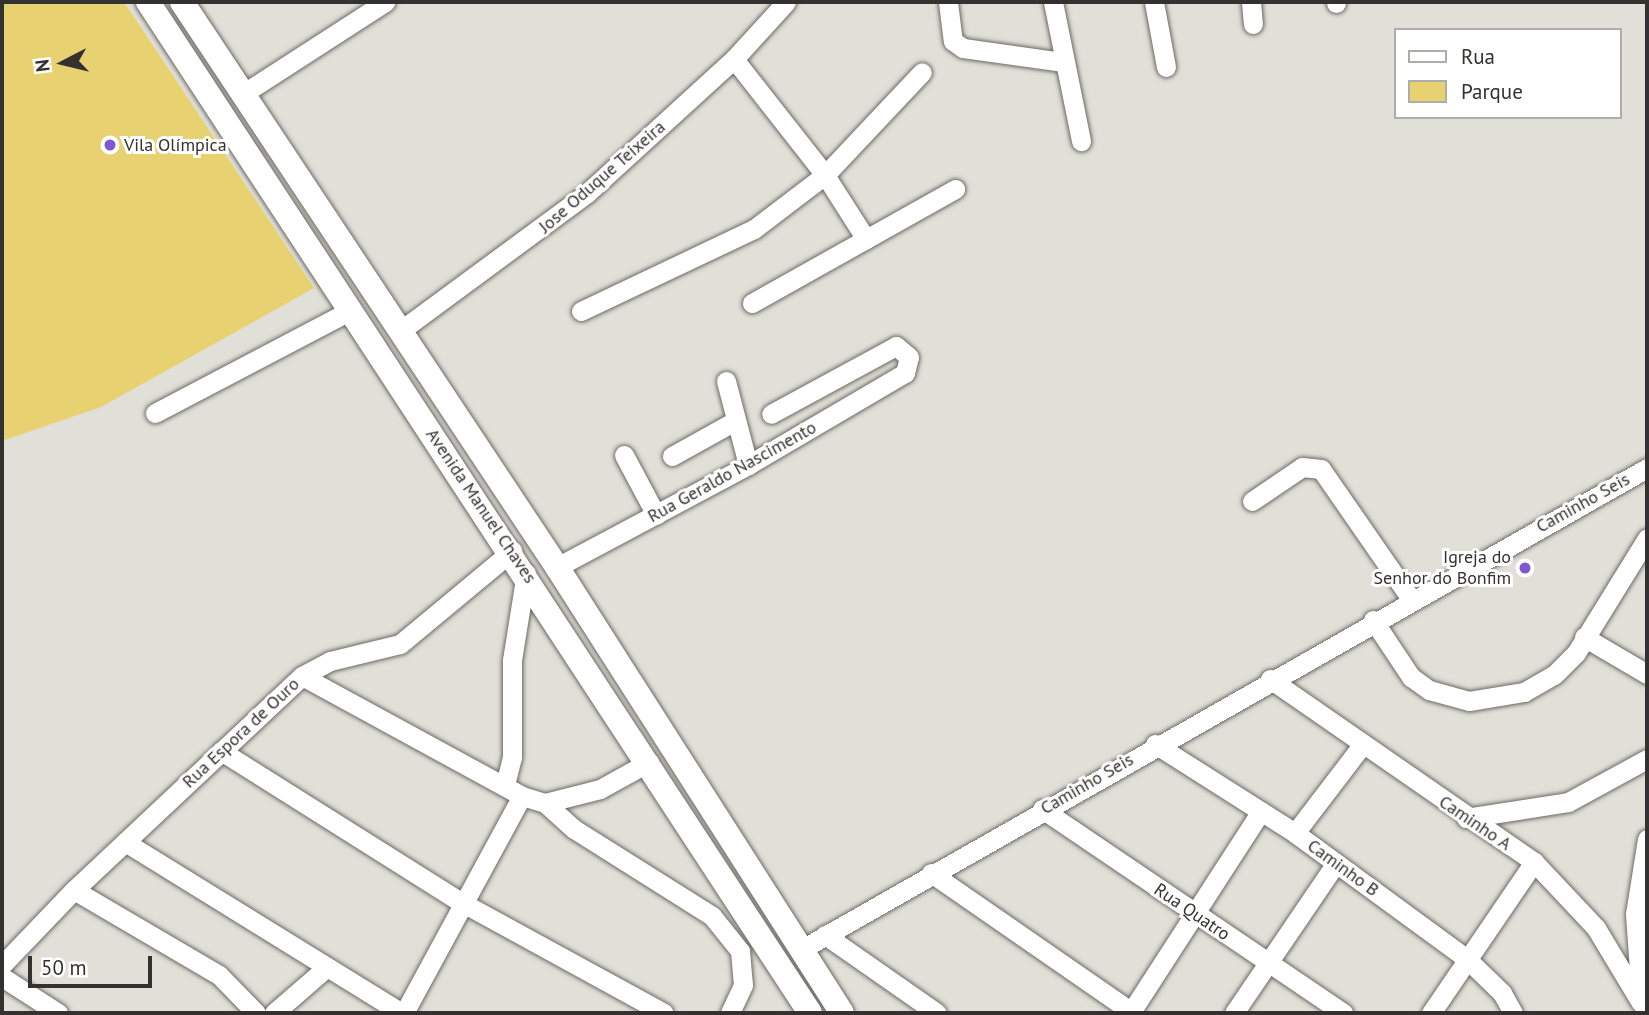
<!DOCTYPE html>
<meta charset="utf-8">
<style>
body{margin:0}
#map{position:relative;width:1649px;height:1015px;overflow:hidden;background:#e1e0d8;font-family:"PT Sans",sans-serif}
div>[style]{position:absolute}
.green>*{inset:0;background:#e7d170}
.roads{filter:drop-shadow(0 0 2px #6b6a64) drop-shadow(0 0 2px #6b6a64)}
.minor>*{height:19px;margin:-9.5px;padding:0 9.5px;transform-origin:9.5px;border-radius:9.5px;background:#fff}
.major>*{height:24px;margin:-12px;padding:0 12px;transform-origin:12px;border-radius:12px;background:#fff}
.dots>*{width:19px;height:19px;translate:-50% -50%;box-sizing:border-box;border:4px solid #fff;border-radius:50%}
span{translate:-50% -50%;white-space:nowrap;text-align:center;line-height:1.15;-webkit-text-stroke:6px #fff;paint-order:stroke}
.poi-label{font-size:18px;color:#333230}
.left{translate:0 -50%;text-align:left}
.right{translate:-100% -50%;text-align:right}
.street-label{font-size:18px;color:#333230}
.frame{position:absolute;inset:0;border:4px solid #333230;pointer-events:none}
.legend{position:absolute;left:1394px;top:28px;width:228px;height:91px;box-sizing:border-box;background:#fff;border:2px solid #adadac;margin:0;padding:9px 12px;list-style:none;font-size:21px;color:#333230}
.legend li{display:flex;align-items:center;gap:14px;height:35px}
.legend b{width:35px;border:2px solid #adadac}
.north{position:absolute;left:28px;top:28px;width:70px;height:70px;-webkit-text-stroke:5px #fff;paint-order:stroke;rotate:263deg;font-size:19px;font-weight:700;line-height:28px;text-align:center;color:#333230}
.north::after{content:'';display:block;margin:auto;width:24px;height:32px;background:#333230;clip-path:polygon(50% 0,100% 100%,50% 72%,0 100%)}
.scale{position:absolute;left:28px;top:956px;width:124px;height:32px;box-sizing:border-box;border:4px solid #333230;border-top:0;padding-left:9px;font-size:21px;line-height:24px;white-space:nowrap;color:#333230;-webkit-text-stroke:5px #fff;paint-order:stroke}
</style>
<div id="map">
<div class="green">
<i style="clip-path:polygon(2px 2px,124px 2px,314px 288px,101px 407px,2px 441px)"></i>
</div>
<div class="roads">
<div class="minor">
<i style="left:948px;top:2px;width:39px;rotate:83deg"></i>
<i style="left:953px;top:41px;width:12px;rotate:35deg"></i>
<i style="left:963px;top:48px;width:100px;rotate:8deg"></i>
<i style="left:1053px;top:2px;width:142px;rotate:78.6deg"></i>
<i style="left:1154px;top:2px;width:66px;rotate:79.5deg"></i>
<i style="left:1251px;top:2px;width:22px;rotate:85deg"></i>
<i style="left:1336px;top:2px;width:1px;rotate:90deg"></i>
<i style="left:734px;top:59px;width:147px;rotate:51.9deg"></i>
<i style="left:825px;top:175px;width:76px;rotate:57.4deg"></i>
<i style="left:244px;top:93px;width:168px;rotate:-32.8deg"></i>
<i style="left:752px;top:303px;width:233px;rotate:-29.3deg"></i>
<i style="left:581px;top:311px;width:191px;rotate:-25.4deg"></i>
<i style="left:754px;top:229px;width:89px;rotate:-37.3deg"></i>
<i style="left:825px;top:175px;width:141px;rotate:-46.7deg"></i>
<i style="left:400px;top:331px;width:232px;rotate:-36.4deg"></i>
<i style="left:587px;top:193px;width:199px;rotate:-42.4deg"></i>
<i style="left:734px;top:59px;width:77px;rotate:-47.6deg"></i>
<i style="left:726px;top:381px;width:87px;rotate:75.3deg"></i>
<i style="left:155px;top:413px;width:219px;rotate:-27.7deg"></i>
<i style="left:624px;top:455px;width:68px;rotate:61.9deg"></i>
<i style="left:672px;top:456px;width:70px;rotate:-29.1deg"></i>
<i style="left:1252px;top:501px;width:60px;rotate:-34.2deg"></i>
<i style="left:1302px;top:467px;width:19px;rotate:6deg"></i>
<i style="left:1321px;top:469px;width:158px;rotate:55.3deg"></i>
<i style="left:557px;top:567px;width:217px;rotate:-28.1deg"></i>
<i style="left:748px;top:465px;width:182px;rotate:-30.4deg"></i>
<i style="left:905px;top:373px;width:16px;rotate:-76deg"></i>
<i style="left:909px;top:357px;width:17px;rotate:-140deg"></i>
<i style="left:896px;top:346px;width:142px;rotate:151.5deg"></i>
<i style="left:1373px;top:620px;width:69px;rotate:56.3deg"></i>
<i style="left:1411px;top:677px;width:22px;rotate:36deg"></i>
<i style="left:1429px;top:690px;width:41px;rotate:15.4deg"></i>
<i style="left:1469px;top:701px;width:56px;rotate:-9.3deg"></i>
<i style="left:1524px;top:692px;width:34px;rotate:-30deg"></i>
<i style="left:1554px;top:675px;width:31px;rotate:-45deg"></i>
<i style="left:1576px;top:653px;width:135px;rotate:-58.3deg"></i>
<i style="left:1584px;top:637px;width:73px;rotate:30.4deg"></i>
<i style="left:302px;top:676px;width:251px;rotate:28.6deg"></i>
<i style="left:522px;top:796px;width:24px;rotate:17deg"></i>
<i style="left:545px;top:803px;width:39px;rotate:42deg"></i>
<i style="left:574px;top:829px;width:163px;rotate:32.2deg"></i>
<i style="left:712px;top:916px;width:45px;rotate:51.3deg"></i>
<i style="left:740px;top:951px;width:34px;rotate:85deg"></i>
<i style="left:743px;top:985px;width:31px;rotate:115deg"></i>
<i style="left:1270px;top:679px;width:321px;rotate:34.7deg"></i>
<i style="left:1534px;top:862px;width:91px;rotate:46.8deg"></i>
<i style="left:1596px;top:928px;width:87px;rotate:59deg"></i>
<i style="left:1155px;top:744px;width:166px;rotate:32.4deg"></i>
<i style="left:1295px;top:833px;width:213px;rotate:36.2deg"></i>
<i style="left:1467px;top:959px;width:49px;rotate:44.2deg"></i>
<i style="left:1502px;top:993px;width:23px;rotate:61deg"></i>
<i style="left:221px;top:751px;width:284px;rotate:32.2deg"></i>
<i style="left:461px;top:902px;width:231px;rotate:28.7deg"></i>
<i style="left:505px;top:785px;width:29px;rotate:-76deg"></i>
<i style="left:512px;top:757px;width:97px;rotate:-90deg"></i>
<i style="left:512px;top:660px;width:88px;rotate:-80.9deg"></i>
<i style="left:545px;top:803px;width:57px;rotate:-14.3deg"></i>
<i style="left:600px;top:789px;width:56px;rotate:-28.9deg"></i>
<i style="left:1042px;top:809px;width:364px;rotate:34.1deg"></i>
<i style="left:1466px;top:818px;width:103px;rotate:-8.9deg"></i>
<i style="left:1568px;top:802px;width:90px;rotate:-28.6deg"></i>
<i style="left:1295px;top:833px;width:111px;rotate:-52.7deg"></i>
<i style="left:125px;top:842px;width:326px;rotate:31.7deg"></i>
<i style="left:931px;top:873px;width:246px;rotate:34.7deg"></i>
<i style="left:74px;top:890px;width:168px;rotate:30.4deg"></i>
<i style="left:219px;top:975px;width:53px;rotate:45.8deg"></i>
<i style="left:825px;top:935px;width:136px;rotate:34.9deg"></i>
<i style="left:802px;top:949px;width:972px;rotate:-29.65deg"></i>
<i style="left:2px;top:965px;width:104px;rotate:-46.2deg"></i>
<i style="left:74px;top:890px;width:313px;rotate:-43.2deg"></i>
<i style="left:302px;top:676px;width:32px;rotate:-28deg"></i>
<i style="left:330px;top:661px;width:72px;rotate:-13.7deg"></i>
<i style="left:400px;top:644px;width:146px;rotate:-39.7deg"></i>
<i style="left:2px;top:977px;width:67px;rotate:32.7deg"></i>
<i style="left:1641px;top:998px;width:84px;rotate:-94.1deg"></i>
<i style="left:1635px;top:914px;width:76px;rotate:-80.9deg"></i>
<i style="left:1131px;top:1012px;width:239px;rotate:-57.1deg"></i>
<i style="left:274px;top:1013px;width:70px;rotate:-41deg"></i>
<i style="left:404px;top:1013px;width:247px;rotate:-61.5deg"></i>
<i style="left:1234px;top:1013px;width:181px;rotate:-55.8deg"></i>
<i style="left:1431px;top:1013px;width:183px;rotate:-55.7deg"></i>
</div>
<div class="major">
<i style="left:148px;top:2px;width:1208px;rotate:56.78deg"></i>
<i style="left:182px;top:2px;width:678px;rotate:56.43deg"></i>
<i style="left:557px;top:567px;width:529px;rotate:57.42deg"></i>
</div>
</div>
<div class="dots">
<i style="left:110px;top:145px;background:#7e57d1"></i>
<i style="left:1525px;top:568px;background:#7e57d1"></i>
</div>
<div class="poi-label">
<span class="left" style="left:124px;top:145px">Vila Olímpica</span>
<span class="right" style="left:1511px;top:568px">Igreja do<br>Senhor do Bonfim</span>
</div>
<div class="street-label">
<span style="left:602px;top:177px;rotate:-41deg">Jose Oduque Teixeira</span>
<span style="left:732px;top:472px;rotate:-29deg">Rua Geraldo Nascimento</span>
<span style="left:1583px;top:503px;rotate:-29deg">Caminho Seis</span>
<span style="left:481px;top:506px;rotate:56deg">Avenida Manuel Chaves</span>
<span style="left:241px;top:733px;rotate:-43deg">Rua Espora de Ouro</span>
<span style="left:1087px;top:784px;rotate:-30deg">Caminho Seis</span>
<span style="left:1475px;top:823px;rotate:34deg">Caminho A</span>
<span style="left:1343px;top:868px;rotate:36deg">Caminho B</span>
<span style="left:1192px;top:912px;rotate:34deg">Rua Quatro</span>
</div>
<div class="frame"></div>
<ul class="legend">
<li><b style="height:9px;background:#fff"></b>Rua</li>
<li><b style="height:19px;background:#e7d170"></b>Parque</li>
</ul>
<div class="north">N</div>
<div class="scale">50 m</div>
</div>
